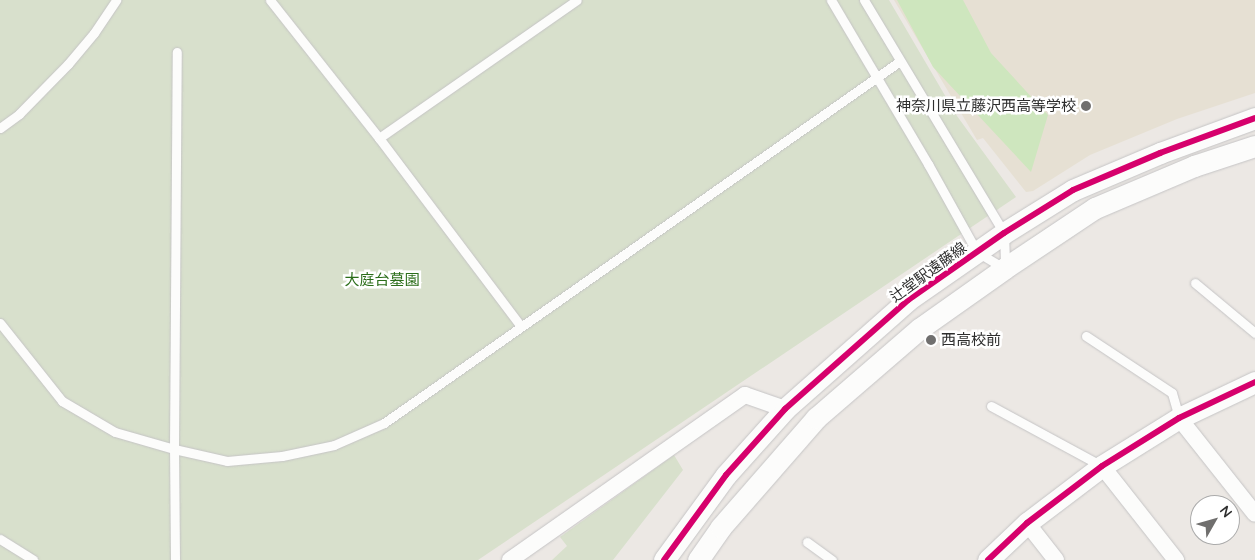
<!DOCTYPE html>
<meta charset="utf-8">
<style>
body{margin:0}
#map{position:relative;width:1255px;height:560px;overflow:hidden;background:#ece8e4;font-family:Quicksand,"Noto Sans JP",sans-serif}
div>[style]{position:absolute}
.education>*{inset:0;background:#e6e0d3}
.green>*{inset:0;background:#cee6be}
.cemetery>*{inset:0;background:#d8e0cc}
.roads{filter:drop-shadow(0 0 1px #c5c4c5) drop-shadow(0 0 1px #c5c4c5)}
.service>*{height:9px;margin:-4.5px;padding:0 4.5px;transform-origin:4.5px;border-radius:4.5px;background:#fcfcfb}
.minor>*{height:16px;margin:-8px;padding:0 8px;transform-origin:8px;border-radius:8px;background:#fcfcfb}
.tertiary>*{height:21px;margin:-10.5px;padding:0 10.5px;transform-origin:10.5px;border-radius:10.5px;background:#fcfcfb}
.cycleway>*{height:6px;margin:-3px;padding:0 3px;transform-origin:3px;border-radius:3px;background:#d6006c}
.dots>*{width:14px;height:14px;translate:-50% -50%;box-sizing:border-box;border:2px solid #fff;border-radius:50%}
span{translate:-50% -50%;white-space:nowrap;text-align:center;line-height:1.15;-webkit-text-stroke:5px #fff;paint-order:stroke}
.poi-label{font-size:15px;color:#2e2e2e}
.right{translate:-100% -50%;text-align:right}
.left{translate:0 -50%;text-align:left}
.street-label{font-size:15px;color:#2e2e2e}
.park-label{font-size:15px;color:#2c6e1b}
.north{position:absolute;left:1190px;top:495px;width:50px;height:50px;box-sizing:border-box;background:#fff;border:1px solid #ababab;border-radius:50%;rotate:52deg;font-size:14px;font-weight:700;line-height:20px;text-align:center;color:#2e2e2e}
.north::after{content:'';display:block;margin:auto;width:18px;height:22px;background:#706f6e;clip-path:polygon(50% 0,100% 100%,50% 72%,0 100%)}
</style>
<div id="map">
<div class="education">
<i style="clip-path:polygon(894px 0,1255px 0,1255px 93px,1177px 119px,1090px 155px,1033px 191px,1026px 192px,983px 138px,977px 140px)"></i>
</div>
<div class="green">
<i style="clip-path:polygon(897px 0,963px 0,991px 53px,1048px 115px,1031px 172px,933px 67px)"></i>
</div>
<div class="cemetery">
<i style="clip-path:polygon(0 0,889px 0,957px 116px,1016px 197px,478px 560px,0 560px)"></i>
<i style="clip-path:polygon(674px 455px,683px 470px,613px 560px,552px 560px,567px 546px,560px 537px)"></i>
</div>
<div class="roads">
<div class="service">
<i style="left:270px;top:0;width:176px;rotate:51.7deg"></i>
<i style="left:379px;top:138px;width:234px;rotate:53deg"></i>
<i style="left:831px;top:0;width:191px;rotate:59.4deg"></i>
<i style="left:928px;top:164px;width:101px;rotate:60.9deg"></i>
<i style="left:977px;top:252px;width:31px;rotate:31deg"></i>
<i style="left:864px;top:0;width:272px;rotate:59deg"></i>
<i style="left:1004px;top:233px;width:33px;rotate:88deg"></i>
<i style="left:0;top:128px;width:24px;rotate:-36deg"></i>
<i style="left:19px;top:114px;width:70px;rotate:-45.6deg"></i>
<i style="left:68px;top:64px;width:40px;rotate:-50deg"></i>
<i style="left:94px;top:33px;width:40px;rotate:-56deg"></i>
<i style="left:379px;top:138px;width:241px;rotate:-34.9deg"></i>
<i style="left:1195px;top:283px;width:78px;rotate:39.8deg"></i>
<i style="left:0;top:323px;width:100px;rotate:51.5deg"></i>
<i style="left:62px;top:401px;width:61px;rotate:30.3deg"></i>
<i style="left:115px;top:432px;width:61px;rotate:16.1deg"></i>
<i style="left:174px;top:449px;width:54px;rotate:12.8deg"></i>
<i style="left:227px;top:461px;width:55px;rotate:-5.2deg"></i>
<i style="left:282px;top:456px;width:53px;rotate:-11.9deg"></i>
<i style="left:334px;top:445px;width:55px;rotate:-23.7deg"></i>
<i style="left:384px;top:423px;width:630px;rotate:-35.05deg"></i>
<i style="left:1086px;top:336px;width:103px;rotate:33.5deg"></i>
<i style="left:1172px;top:393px;width:26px;rotate:74deg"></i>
<i style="left:991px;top:406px;width:126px;rotate:28.4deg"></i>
<i style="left:0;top:539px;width:39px;rotate:32deg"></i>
<i style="left:807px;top:542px;width:31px;rotate:36deg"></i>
<i style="left:175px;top:560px;width:111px;rotate:-90.5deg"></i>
<i style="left:174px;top:449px;width:397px;rotate:-89.6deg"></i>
</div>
<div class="minor">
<i style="left:1179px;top:418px;width:122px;rotate:51.6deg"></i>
<i style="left:1102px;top:466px;width:120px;rotate:51.8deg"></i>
<i style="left:1027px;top:523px;width:47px;rotate:51.9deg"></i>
<i style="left:510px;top:560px;width:287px;rotate:-35.1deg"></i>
<i style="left:745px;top:395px;width:42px;rotate:19.3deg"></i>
</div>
<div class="tertiary">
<i style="left:664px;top:560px;width:105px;rotate:-53.9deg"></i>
<i style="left:726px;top:475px;width:89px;rotate:-48.2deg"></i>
<i style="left:785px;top:409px;width:164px;rotate:-41.5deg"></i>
<i style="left:908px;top:300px;width:117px;rotate:-34.9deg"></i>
<i style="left:1004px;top:233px;width:81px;rotate:-31.9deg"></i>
<i style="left:1073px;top:190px;width:95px;rotate:-23deg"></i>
<i style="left:1160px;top:153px;width:101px;rotate:-20.2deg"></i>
<i style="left:698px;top:560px;width:40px;rotate:-55.1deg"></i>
<i style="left:721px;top:527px;width:145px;rotate:-48.9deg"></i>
<i style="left:816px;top:418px;width:136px;rotate:-40.8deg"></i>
<i style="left:919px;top:329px;width:105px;rotate:-35.3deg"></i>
<i style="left:1005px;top:268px;width:108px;rotate:-33.7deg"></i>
<i style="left:1095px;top:208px;width:108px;rotate:-23deg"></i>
<i style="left:1194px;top:166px;width:64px;rotate:-18.2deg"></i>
<i style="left:988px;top:560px;width:54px;rotate:-43.5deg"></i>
<i style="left:1027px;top:523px;width:94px;rotate:-37.2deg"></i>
<i style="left:1102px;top:466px;width:91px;rotate:-31.9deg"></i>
<i style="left:1179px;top:418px;width:84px;rotate:-25.3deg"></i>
</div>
</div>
<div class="cycleway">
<i style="left:664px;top:560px;width:105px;rotate:-53.9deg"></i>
<i style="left:726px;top:475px;width:89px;rotate:-48.2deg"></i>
<i style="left:785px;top:409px;width:164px;rotate:-41.5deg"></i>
<i style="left:908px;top:300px;width:117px;rotate:-34.9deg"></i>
<i style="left:1004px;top:233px;width:81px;rotate:-31.9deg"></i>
<i style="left:1073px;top:190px;width:95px;rotate:-23deg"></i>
<i style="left:1160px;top:153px;width:101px;rotate:-20.2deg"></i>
<i style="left:988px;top:560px;width:54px;rotate:-43.5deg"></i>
<i style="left:1027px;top:523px;width:94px;rotate:-37.2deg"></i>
<i style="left:1102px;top:466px;width:91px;rotate:-31.9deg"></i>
<i style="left:1179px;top:418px;width:84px;rotate:-25.3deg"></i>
</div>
<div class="dots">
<i style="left:1086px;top:106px;background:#706f6e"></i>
<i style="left:931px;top:340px;background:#706f6e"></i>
</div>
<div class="poi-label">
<span class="right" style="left:1076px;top:106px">神奈川県立藤沢西高等学校</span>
<span class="left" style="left:941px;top:340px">西高校前</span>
</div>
<div class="street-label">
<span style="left:928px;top:272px;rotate:-36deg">辻堂駅遠藤線</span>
</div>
<div class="park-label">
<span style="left:382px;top:280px">大庭台墓園</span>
</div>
<div class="north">N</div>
</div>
